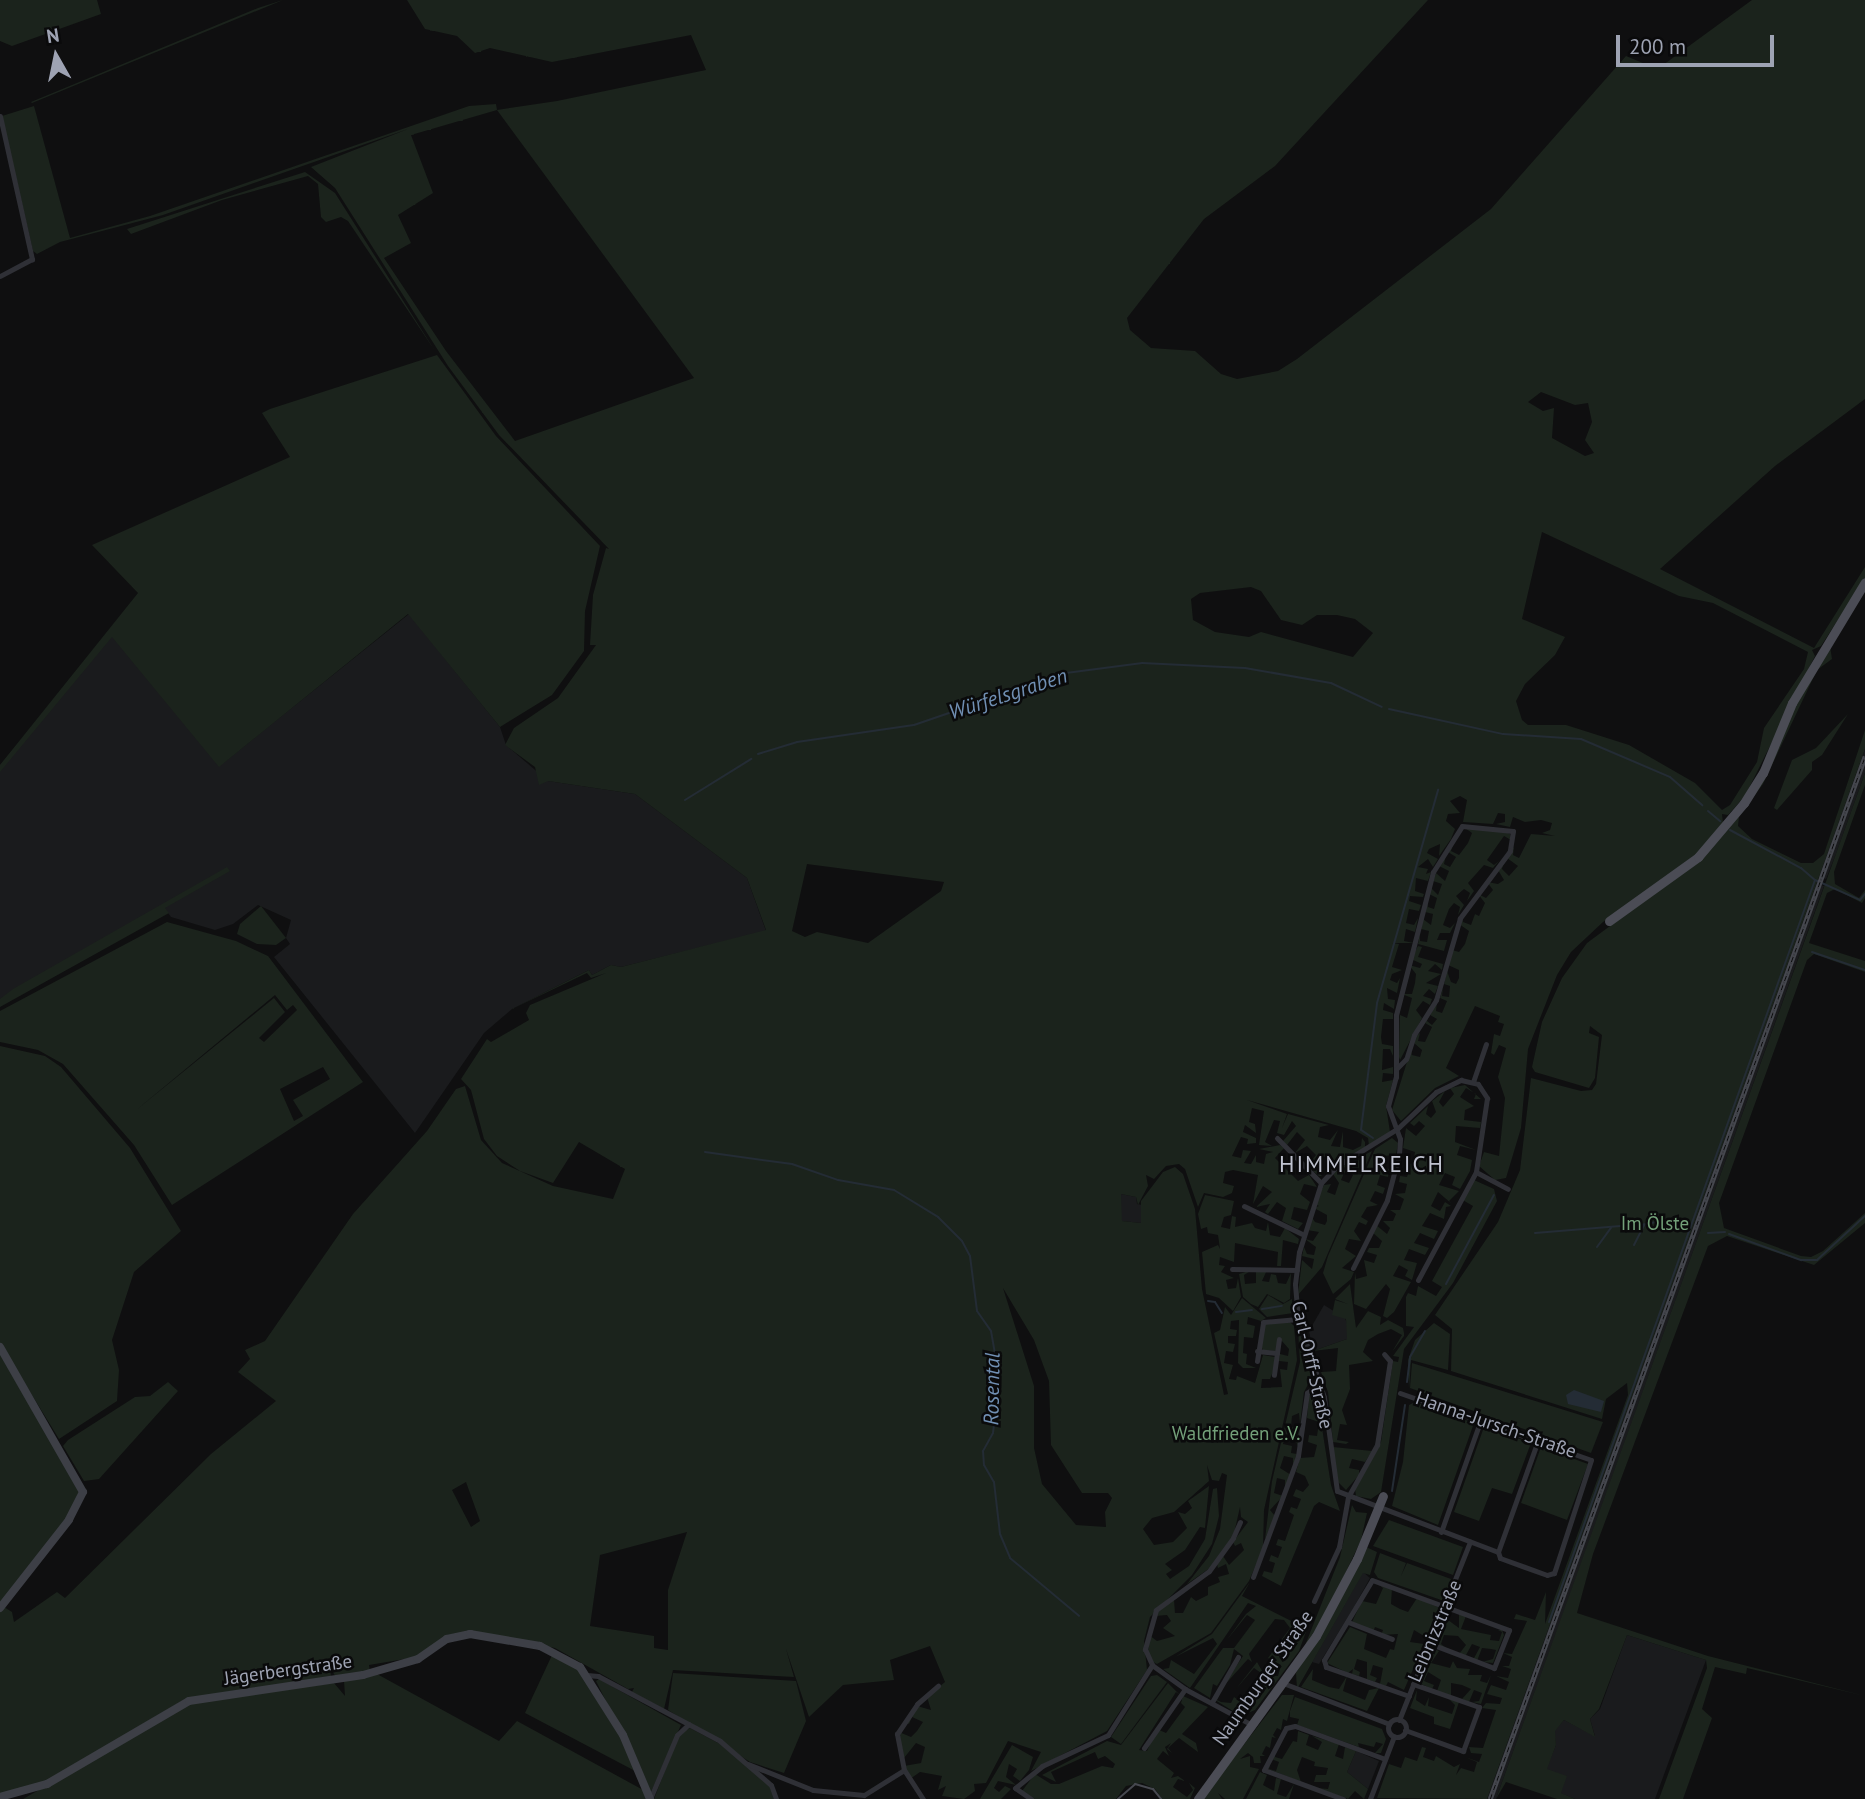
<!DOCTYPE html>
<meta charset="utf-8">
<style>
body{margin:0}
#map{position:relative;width:1865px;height:1799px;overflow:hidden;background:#0f0f10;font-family:"PT Sans",sans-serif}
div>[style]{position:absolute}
.built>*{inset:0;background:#1a1b1d}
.green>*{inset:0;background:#1b231c}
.water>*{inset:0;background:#242c35}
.stream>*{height:2px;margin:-1px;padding:0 1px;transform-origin:1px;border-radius:1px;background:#242c35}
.street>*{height:5px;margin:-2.5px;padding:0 2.5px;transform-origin:2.5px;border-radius:2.5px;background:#2f3036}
.street>.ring{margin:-2.5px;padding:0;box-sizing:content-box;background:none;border:5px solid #2f3036;border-radius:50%}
.secondary>*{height:8px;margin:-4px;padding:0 4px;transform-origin:4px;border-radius:4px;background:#3d3f46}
.primary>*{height:9px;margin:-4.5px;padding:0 4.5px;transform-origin:4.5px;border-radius:4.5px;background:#4b4c55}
.tram>*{height:2px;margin:-1px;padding:0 1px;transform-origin:1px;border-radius:1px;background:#46484f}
.rail>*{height:4.5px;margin-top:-2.25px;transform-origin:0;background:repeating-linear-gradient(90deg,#0a0a0b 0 5px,#46484f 0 10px);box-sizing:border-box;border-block:2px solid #46484f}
span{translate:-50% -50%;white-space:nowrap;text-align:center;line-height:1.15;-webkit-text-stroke:5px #0a0a0b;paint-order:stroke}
.park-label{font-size:19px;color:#73a079}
.street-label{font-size:19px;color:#9ea3b3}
.water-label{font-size:21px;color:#708fb3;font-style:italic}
.quarter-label{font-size:23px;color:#bfc2cf;letter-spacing:2px}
.north{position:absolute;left:21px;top:21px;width:70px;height:70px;-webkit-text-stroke:5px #0a0a0b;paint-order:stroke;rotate:351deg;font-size:19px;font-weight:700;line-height:28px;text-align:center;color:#9ea3b3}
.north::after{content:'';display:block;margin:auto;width:24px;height:32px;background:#9ea3b3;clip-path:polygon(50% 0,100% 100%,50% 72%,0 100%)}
.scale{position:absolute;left:1616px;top:35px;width:158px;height:32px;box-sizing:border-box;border:4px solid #9ea3b3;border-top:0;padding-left:9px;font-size:21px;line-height:24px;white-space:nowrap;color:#9ea3b3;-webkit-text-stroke:5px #0a0a0b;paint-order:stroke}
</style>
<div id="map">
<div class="built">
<i style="clip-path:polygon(409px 614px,500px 727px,506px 745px,548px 781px,635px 794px,747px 878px,766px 931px,621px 967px,611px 965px,592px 975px,589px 970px,512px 1009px,484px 1033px,415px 1133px,274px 957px,290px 944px,286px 938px,291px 920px,258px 905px,233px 924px,215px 930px,171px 917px,165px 909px,0 1001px,0 765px,113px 630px,222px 764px)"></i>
<i style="clip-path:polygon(1865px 749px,1865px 773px,1836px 854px,1826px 879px,1818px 877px)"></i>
<i style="clip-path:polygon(1816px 884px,1824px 886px,1565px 1609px,1496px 1799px,1487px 1799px)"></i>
<i style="clip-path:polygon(1121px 1194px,1136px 1197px,1137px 1204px,1142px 1205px,1141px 1223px,1121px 1221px)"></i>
<i style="clip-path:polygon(1324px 1305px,1345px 1318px,1350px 1332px,1347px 1339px,1313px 1351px,1309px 1331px)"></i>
<i style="clip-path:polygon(1363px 1572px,1370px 1578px,1354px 1607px,1319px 1664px,1312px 1662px)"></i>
<i style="clip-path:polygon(1627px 1635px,1706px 1660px,1655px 1799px,1575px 1799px,1560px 1793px,1546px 1769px,1556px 1745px,1554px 1731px,1564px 1720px,1595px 1736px,1590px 1719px,1600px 1709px)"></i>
<i style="clip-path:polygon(1356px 1751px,1379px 1761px,1368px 1789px,1347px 1772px)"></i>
</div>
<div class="green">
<i style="clip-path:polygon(0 0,97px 0,101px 14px,12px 46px,0 41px)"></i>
<i style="clip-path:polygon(283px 0,32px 103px,31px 102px,258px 8px)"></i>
<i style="clip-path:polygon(evenodd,407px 0,1428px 0,1275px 166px,1204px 219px,1127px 318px,1130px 330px,1151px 348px,1195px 351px,1221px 374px,1237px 379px,1278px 371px,1297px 359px,1491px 209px,1626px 56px,1650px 66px,1663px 65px,1752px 0,1865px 0,1865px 399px,1775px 466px,1660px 569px,1814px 648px,1865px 567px,1865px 578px,1821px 646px,1812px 650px,1815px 656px,1745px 796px,1728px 815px,1722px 814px,1723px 823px,1698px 853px,1603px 922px,1571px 952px,1557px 975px,1528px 1049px,1521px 1128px,1506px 1178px,1495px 1180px,1479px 1166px,1484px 1152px,1499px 1156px,1505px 1098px,1498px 1077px,1506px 1048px,1499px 1045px,1494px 1055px,1491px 1053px,1494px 1034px,1500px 1036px,1504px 1024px,1498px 1022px,1500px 1016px,1475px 1006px,1446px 1068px,1459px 1076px,1435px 1088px,1401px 1121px,1392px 1110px,1411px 1049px,1412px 1055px,1420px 1057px,1422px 1050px,1414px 1043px,1416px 1036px,1420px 1033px,1418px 1041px,1425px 1042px,1432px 1027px,1425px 1023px,1429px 1016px,1427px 1021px,1432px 1025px,1437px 1019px,1430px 1015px,1437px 1002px,1436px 1011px,1442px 1013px,1447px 1001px,1440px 998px,1443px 988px,1442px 996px,1449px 997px,1450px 986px,1444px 984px,1447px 971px,1451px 982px,1456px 984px,1459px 978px,1459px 970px,1448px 965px,1452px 950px,1459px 952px,1465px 944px,1469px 931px,1459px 924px,1463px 915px,1463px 922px,1471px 925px,1475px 914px,1467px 910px,1479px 916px,1485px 903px,1478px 894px,1486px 898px,1493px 890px,1487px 882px,1498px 884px,1504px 880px,1498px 870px,1504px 862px,1502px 869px,1509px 876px,1518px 866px,1507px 858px,1514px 847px,1513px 855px,1519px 858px,1531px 834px,1555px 836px,1542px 833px,1550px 830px,1552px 823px,1541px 820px,1525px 822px,1513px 817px,1510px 827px,1496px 824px,1505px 822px,1505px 814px,1498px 813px,1493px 824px,1463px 822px,1467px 800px,1460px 796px,1450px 801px,1460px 813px,1448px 814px,1446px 821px,1455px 829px,1451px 839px,1439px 856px,1440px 844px,1429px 849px,1427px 853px,1438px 859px,1433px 867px,1428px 859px,1418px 867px,1428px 869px,1426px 874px,1431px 872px,1428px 881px,1416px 878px,1415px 891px,1424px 894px,1423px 897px,1410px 896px,1409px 901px,1421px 905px,1419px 911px,1409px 909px,1406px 923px,1414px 925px,1418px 918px,1415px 932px,1406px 929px,1404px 941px,1414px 943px,1392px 943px,1399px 944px,1392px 967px,1402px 970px,1392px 974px,1390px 980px,1397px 983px,1400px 978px,1397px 993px,1387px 988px,1388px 999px,1395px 1000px,1394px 1009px,1384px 1003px,1383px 1010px,1393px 1013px,1393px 1019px,1383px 1019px,1381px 1037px,1382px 1044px,1393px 1046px,1393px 1056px,1390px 1049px,1383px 1049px,1382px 1070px,1393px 1067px,1393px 1074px,1383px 1073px,1382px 1082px,1393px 1080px,1386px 1106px,1390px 1132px,1369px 1146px,1368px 1138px,1356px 1131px,1247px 1100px,1287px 1114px,1282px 1128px,1288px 1114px,1329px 1125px,1320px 1127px,1318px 1137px,1330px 1140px,1338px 1130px,1331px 1146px,1340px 1147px,1343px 1131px,1343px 1147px,1353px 1150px,1361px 1146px,1362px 1138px,1365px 1142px,1365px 1148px,1336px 1164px,1323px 1156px,1313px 1166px,1322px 1176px,1319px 1176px,1307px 1166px,1316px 1155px,1307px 1146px,1295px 1153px,1305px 1140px,1297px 1132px,1287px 1145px,1283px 1141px,1296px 1126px,1292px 1121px,1284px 1135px,1277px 1133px,1280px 1121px,1274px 1120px,1265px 1142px,1272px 1146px,1259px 1145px,1264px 1111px,1252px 1108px,1249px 1122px,1255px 1124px,1256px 1133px,1245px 1125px,1243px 1132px,1256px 1138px,1256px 1143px,1247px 1144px,1248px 1139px,1241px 1137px,1232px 1156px,1241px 1158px,1243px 1150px,1251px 1151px,1244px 1163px,1251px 1164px,1256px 1155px,1256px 1162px,1264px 1164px,1266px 1154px,1273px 1152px,1259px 1149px,1280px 1145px,1284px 1148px,1275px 1158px,1298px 1181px,1309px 1175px,1317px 1187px,1304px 1184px,1300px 1194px,1310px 1202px,1307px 1210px,1294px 1207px,1291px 1219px,1303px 1223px,1298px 1229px,1282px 1221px,1286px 1208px,1277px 1202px,1268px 1214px,1265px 1212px,1270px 1204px,1256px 1207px,1272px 1192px,1263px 1186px,1253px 1204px,1258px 1175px,1233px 1170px,1225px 1172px,1223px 1183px,1234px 1186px,1232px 1193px,1223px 1197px,1204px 1193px,1198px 1207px,1185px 1169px,1179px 1164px,1166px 1166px,1154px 1179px,1146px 1175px,1148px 1186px,1138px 1205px,1136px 1197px,1121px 1194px,1122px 1221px,1141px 1223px,1141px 1201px,1163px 1172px,1175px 1167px,1183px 1174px,1195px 1209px,1202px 1289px,1224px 1395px,1228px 1394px,1214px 1333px,1220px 1330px,1225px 1307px,1231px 1315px,1242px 1298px,1266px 1318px,1261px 1321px,1248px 1317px,1247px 1324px,1255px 1326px,1253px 1338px,1244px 1337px,1243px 1353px,1247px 1354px,1246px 1364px,1256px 1368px,1243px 1368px,1238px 1363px,1239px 1320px,1231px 1321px,1230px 1329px,1237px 1330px,1236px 1336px,1228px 1336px,1228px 1343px,1235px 1344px,1233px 1352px,1226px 1351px,1224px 1363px,1233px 1365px,1229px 1379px,1236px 1380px,1237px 1376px,1255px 1383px,1263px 1355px,1275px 1357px,1274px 1369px,1270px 1379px,1262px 1379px,1261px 1388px,1282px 1387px,1280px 1369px,1287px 1370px,1288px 1362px,1279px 1361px,1280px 1354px,1288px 1356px,1289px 1349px,1281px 1340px,1276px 1351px,1263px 1350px,1260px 1344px,1264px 1324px,1290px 1322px,1294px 1326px,1297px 1360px,1264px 1510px,1263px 1548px,1249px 1581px,1211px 1633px,1157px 1664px,1153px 1662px,1148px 1653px,1149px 1635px,1157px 1641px,1175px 1636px,1163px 1628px,1171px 1621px,1167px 1615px,1155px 1616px,1162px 1607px,1174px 1600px,1175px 1613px,1183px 1613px,1191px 1597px,1196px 1601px,1208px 1595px,1208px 1587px,1220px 1582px,1218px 1577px,1229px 1574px,1226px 1564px,1218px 1568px,1217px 1564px,1223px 1556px,1229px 1565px,1244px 1550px,1241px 1543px,1235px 1546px,1233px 1542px,1248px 1522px,1241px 1517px,1240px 1507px,1233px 1538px,1210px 1568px,1187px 1584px,1209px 1556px,1220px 1529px,1227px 1475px,1222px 1473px,1219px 1481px,1212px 1480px,1207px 1465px,1209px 1481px,1174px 1512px,1152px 1518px,1143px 1529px,1154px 1545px,1173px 1542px,1187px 1528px,1178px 1512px,1185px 1514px,1192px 1508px,1188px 1501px,1209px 1486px,1205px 1528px,1200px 1527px,1185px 1550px,1165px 1564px,1172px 1570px,1166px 1574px,1170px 1579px,1189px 1566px,1205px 1539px,1213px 1489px,1217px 1488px,1219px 1516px,1212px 1544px,1192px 1575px,1150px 1617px,1144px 1641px,1147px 1670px,1107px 1731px,1031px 1771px,1041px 1752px,1008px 1741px,986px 1783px,974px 1784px,975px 1791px,964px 1799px,942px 1796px,946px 1786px,938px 1790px,942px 1776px,920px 1772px,910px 1779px,904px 1766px,921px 1763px,925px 1747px,916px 1743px,904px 1758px,899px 1732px,911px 1737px,917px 1731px,923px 1722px,912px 1717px,909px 1724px,905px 1722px,917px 1706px,931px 1710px,927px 1697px,945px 1682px,930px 1646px,890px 1660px,894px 1680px,843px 1685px,809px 1717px,786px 1649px,794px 1677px,673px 1670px,664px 1709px,632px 1692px,634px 1688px,628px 1689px,555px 1648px,470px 1631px,446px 1637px,417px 1657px,369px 1665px,370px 1671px,336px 1677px,330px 1668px,331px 1677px,187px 1698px,46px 1781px,0 1794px,0 1612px,4px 1607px,12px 1612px,14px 1622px,57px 1592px,65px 1598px,211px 1454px,276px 1401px,238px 1372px,250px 1359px,245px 1350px,265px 1341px,353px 1214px,427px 1131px,456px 1089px,465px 1086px,481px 1140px,502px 1163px,553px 1186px,613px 1199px,625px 1169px,579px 1142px,553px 1183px,520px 1171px,497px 1156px,484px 1139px,471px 1090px,461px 1079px,487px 1039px,491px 1042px,529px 1020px,526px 1013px,530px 1005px,606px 973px,591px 978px,587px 973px,512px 1009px,589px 970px,592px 975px,611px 965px,621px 967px,766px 930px,747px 878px,635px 794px,548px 781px,539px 785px,535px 767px,505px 745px,514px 728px,558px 698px,596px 645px,590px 645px,593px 595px,606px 548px,609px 549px,499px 435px,448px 366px,335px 188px,311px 167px,408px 129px,163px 215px,60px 242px,37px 254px,33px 251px,2px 116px,34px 106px,70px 238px,150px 216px,469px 106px,496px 104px,497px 110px,557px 101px,706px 70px,691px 35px,552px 62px,490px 48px,475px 53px,457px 36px,425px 29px,407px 0,497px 110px,694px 378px,515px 441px,446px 351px,384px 258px,411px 243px,398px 215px,433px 193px,411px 135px,497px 110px,407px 0,1541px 392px,1575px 405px,1588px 403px,1592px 422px,1585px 440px,1594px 453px,1585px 456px,1552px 438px,1554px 408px,1543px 411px,1528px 402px,1541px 392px,407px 0,1542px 532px,1679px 596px,1713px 603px,1808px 652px,1804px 669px,1764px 728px,1757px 762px,1730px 805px,1722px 810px,1695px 783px,1629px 745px,1566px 725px,1528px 725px,1522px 720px,1516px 701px,1525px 684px,1555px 655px,1565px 637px,1522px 619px,1542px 532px,407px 0,1251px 587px,1261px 591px,1281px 620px,1302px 625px,1317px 615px,1337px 615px,1355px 619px,1373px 633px,1353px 657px,1261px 632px,1249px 637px,1215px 632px,1193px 620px,1191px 599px,1200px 593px,1251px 587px,407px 0,807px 864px,944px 882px,941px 891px,868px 943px,817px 932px,805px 937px,792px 931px,807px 864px,407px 0,1003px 1288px,1034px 1340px,1049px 1381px,1051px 1445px,1082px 1493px,1108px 1493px,1112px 1498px,1105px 1512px,1106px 1527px,1076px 1525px,1042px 1484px,1034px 1448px,1034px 1386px,1003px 1288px,407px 0,466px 1482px,480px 1521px,471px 1527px,452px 1490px,466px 1482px,407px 0,687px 1532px,668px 1590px,668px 1650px,654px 1648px,654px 1636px,590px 1626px,600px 1555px,687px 1532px)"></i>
<i style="clip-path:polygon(305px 172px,335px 193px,435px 351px,348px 221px,341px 217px,326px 222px,321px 217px,318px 184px,308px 176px,222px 200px,131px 234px,127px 229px)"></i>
<i style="clip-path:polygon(437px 355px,496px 436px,600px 546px,585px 611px,584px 651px,552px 695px,500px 727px,408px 614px,219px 767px,112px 637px,0 772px,0 765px,138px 593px,92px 545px,290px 457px,262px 413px,270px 409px)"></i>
<i style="clip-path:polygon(1865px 587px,1830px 646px,1832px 659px,1817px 670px,1763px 784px,1739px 817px,1738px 826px,1752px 839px,1801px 863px,1813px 863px,1824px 854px,1865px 730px,1865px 749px,1487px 1799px,1377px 1798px,1389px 1764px,1401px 1768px,1405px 1757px,1417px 1761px,1422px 1747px,1426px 1748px,1423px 1757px,1434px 1761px,1436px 1756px,1454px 1767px,1460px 1764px,1456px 1775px,1461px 1768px,1474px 1772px,1477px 1762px,1465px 1757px,1479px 1762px,1482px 1754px,1471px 1753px,1469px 1747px,1483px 1748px,1496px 1710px,1482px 1708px,1486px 1703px,1500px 1704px,1502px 1698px,1487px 1694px,1491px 1685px,1506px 1690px,1509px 1682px,1496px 1676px,1508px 1678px,1511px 1669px,1502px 1666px,1509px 1666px,1512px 1657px,1503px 1653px,1512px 1654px,1527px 1621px,1514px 1619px,1516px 1614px,1535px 1620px,1546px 1592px,1545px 1624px,1628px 1395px,1627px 1383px,1606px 1399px,1602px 1419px,1451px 1371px,1452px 1329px,1435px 1315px,1498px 1222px,1520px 1170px,1531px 1078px,1581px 1091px,1592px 1090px,1596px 1084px,1602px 1035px,1590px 1026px,1589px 1033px,1599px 1037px,1595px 1078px,1589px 1088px,1535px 1072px,1532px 1067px,1542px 1022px,1562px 978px,1587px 943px,1675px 878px,1754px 794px,1802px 690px)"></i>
<i style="clip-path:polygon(1848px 714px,1822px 755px,1812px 762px,1812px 770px,1777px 810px,1774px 808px,1792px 760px,1816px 748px)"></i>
<i style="clip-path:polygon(1865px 773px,1865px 785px,1834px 872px,1835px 884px,1859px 898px,1865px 890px,1865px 898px,1862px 903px,1835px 889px,1827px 893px,1809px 943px,1865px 961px,1865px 972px,1814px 954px,1807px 960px,1719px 1203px,1724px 1228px,1801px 1256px,1811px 1257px,1823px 1251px,1865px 1213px,1865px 1223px,1814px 1265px,1727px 1236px,1708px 1246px,1593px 1554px,1577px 1613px,1708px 1656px,1865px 1696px,1747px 1668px,1746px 1674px,1715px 1667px,1702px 1709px,1712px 1718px,1683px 1799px,1659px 1799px,1707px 1668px,1706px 1660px,1627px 1635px,1599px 1709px,1590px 1719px,1595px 1737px,1564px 1720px,1555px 1731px,1556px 1745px,1547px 1769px,1567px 1776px,1561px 1793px,1575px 1799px,1557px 1799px,1506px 1782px,1496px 1799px)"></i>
<i style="clip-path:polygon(1465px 828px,1498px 829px,1510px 834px,1511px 840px,1504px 836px,1487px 860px,1494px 865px,1499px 861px,1493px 868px,1484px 865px,1468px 883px,1474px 891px,1467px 901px,1470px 893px,1464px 889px,1456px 896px,1464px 905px,1458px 915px,1460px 907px,1454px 903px,1449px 909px,1443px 925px,1450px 928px,1455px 923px,1450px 933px,1440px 933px,1437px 940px,1447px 940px,1444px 951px,1418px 944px,1420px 934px,1420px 941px,1427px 942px,1429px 931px,1421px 929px,1423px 919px,1431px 925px,1433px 914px,1425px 912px,1427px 899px,1428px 907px,1434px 909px,1437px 898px,1429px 894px,1430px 887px,1438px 895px,1442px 884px,1433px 881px,1436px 873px,1445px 881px,1449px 871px,1439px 866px,1446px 855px,1444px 864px,1450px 867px,1456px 857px,1448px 852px,1454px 842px,1451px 851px,1459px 855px,1468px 843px,1472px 833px)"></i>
<i style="clip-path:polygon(227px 867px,230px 871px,165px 908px,169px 913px,0 1007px,0 999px,13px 989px)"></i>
<i style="clip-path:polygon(261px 906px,286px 938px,276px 945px,257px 944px,237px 934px,240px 924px)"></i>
<i style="clip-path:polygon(evenodd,167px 922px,236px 941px,268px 956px,363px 1082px,172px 1205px,134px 1145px,63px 1064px,38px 1050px,0 1042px,0 1011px,167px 922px,275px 995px,287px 1010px,293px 1005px,297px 1010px,264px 1042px,259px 1038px,285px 1012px,274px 998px,135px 1111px,275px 995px,167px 922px,323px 1067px,330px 1079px,293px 1100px,303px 1116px,294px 1121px,280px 1089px,323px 1067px)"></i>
<i style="clip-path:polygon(1418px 946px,1422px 947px,1418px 957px,1443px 964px,1442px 970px,1435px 964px,1428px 971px,1441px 974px,1426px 983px,1438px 986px,1435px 994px,1429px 989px,1423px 996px,1432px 999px,1430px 1005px,1423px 1001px,1416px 1010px,1422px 1018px,1400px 1060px,1399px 1057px,1400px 1007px,1400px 1015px,1407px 1018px,1412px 998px,1402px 994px,1412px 994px,1415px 983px,1416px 974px,1409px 965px,1420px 968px,1422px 964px,1411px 959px)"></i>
<i style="clip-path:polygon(0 1046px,45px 1056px,61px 1067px,130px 1148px,181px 1231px,134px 1272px,112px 1340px,119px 1370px,117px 1401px,59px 1439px,0 1343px)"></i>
<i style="clip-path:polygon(1465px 1085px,1481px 1099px,1474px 1099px,1476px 1094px,1466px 1088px,1460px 1097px,1474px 1106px,1465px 1110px,1464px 1120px,1481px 1122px,1480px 1128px,1456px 1126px,1455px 1142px,1476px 1150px,1460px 1146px,1457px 1155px,1472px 1160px,1470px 1171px,1460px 1189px,1452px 1185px,1455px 1177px,1445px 1173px,1439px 1185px,1459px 1191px,1449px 1201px,1452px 1204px,1438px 1192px,1431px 1206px,1440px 1211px,1445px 1202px,1451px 1206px,1446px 1207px,1444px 1219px,1430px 1213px,1422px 1226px,1438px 1231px,1434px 1239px,1420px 1233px,1414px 1243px,1429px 1248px,1425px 1255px,1409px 1249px,1404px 1260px,1417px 1263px,1412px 1280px,1405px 1276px,1408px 1270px,1399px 1265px,1393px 1276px,1411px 1282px,1394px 1312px,1387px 1318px,1383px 1316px,1390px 1289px,1386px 1284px,1366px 1309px,1354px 1304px,1355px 1272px,1356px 1279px,1367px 1276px,1364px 1260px,1374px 1263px,1377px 1255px,1367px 1252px,1369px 1248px,1379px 1248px,1382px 1241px,1372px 1232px,1376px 1225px,1387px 1234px,1390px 1228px,1383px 1221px,1393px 1221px,1396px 1214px,1390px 1210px,1400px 1210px,1404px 1199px,1395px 1194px,1405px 1193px,1407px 1184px,1399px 1182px,1400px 1176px,1407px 1177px,1410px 1168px,1403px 1166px,1413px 1163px,1415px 1152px,1403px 1148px,1406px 1128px,1416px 1136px,1425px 1126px,1419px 1121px,1414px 1126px,1410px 1123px,1428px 1106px,1426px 1114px,1431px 1118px,1436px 1112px,1432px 1101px,1436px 1098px,1445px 1091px,1439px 1102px,1443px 1107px,1454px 1094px,1450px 1088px)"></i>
<i style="clip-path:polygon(1392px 1138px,1398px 1143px,1396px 1155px,1383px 1156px,1381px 1167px,1389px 1169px,1388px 1177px,1380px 1175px,1377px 1185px,1385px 1188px,1383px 1194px,1375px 1191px,1370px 1201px,1378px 1205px,1367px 1207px,1361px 1217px,1368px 1221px,1366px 1225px,1359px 1222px,1354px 1231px,1361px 1241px,1349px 1239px,1345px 1249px,1356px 1256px,1342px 1268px,1354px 1272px,1351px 1279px,1333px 1294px,1323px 1273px,1328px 1256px,1375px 1149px)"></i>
<i style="clip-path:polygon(1372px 1151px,1322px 1267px,1298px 1295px,1302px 1260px,1312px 1269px,1314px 1259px,1302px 1256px,1304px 1247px,1307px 1254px,1314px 1255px,1316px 1247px,1305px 1239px,1313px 1241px,1319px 1232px,1307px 1230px,1311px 1216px,1315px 1222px,1325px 1225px,1327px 1221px,1327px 1215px,1314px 1208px,1319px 1206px,1315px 1204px,1324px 1185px,1331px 1184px,1327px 1192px,1335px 1195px,1339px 1183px,1333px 1174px,1341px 1168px,1345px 1171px,1341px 1180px,1349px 1183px,1353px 1175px,1343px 1166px)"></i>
<i style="clip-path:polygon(1474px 1180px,1494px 1189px,1497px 1201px,1453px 1283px,1404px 1349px,1381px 1492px,1371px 1499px,1356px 1496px,1355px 1489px,1381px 1442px,1393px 1361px,1398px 1362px,1399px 1357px,1393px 1356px,1414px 1327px,1406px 1326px,1406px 1297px,1408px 1293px,1416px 1296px,1418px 1286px,1436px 1296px,1442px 1287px,1432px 1281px,1473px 1206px,1461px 1199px)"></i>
<i style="clip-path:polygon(1205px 1195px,1234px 1201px,1231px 1215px,1224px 1217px,1221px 1227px,1230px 1229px,1232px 1216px,1236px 1217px,1235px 1227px,1252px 1223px,1255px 1228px,1266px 1231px,1268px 1222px,1270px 1235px,1280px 1237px,1285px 1228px,1299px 1239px,1298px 1244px,1283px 1240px,1281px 1266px,1277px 1266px,1278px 1252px,1235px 1243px,1234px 1262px,1220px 1257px,1219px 1265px,1225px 1266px,1221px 1272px,1234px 1278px,1226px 1280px,1228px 1289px,1236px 1288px,1238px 1278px,1241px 1297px,1233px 1311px,1219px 1298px,1206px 1294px,1202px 1252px,1218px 1245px,1220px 1249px,1218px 1235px,1208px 1233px,1207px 1227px,1201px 1229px,1198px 1214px)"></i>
<i style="clip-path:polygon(1256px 1269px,1267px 1270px,1262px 1281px,1269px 1282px,1271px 1274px,1276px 1275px,1278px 1283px,1286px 1284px,1291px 1273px,1290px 1299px,1284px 1303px,1267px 1294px,1258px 1307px,1251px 1304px,1243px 1297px,1239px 1274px,1252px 1270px,1244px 1275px,1245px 1284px,1256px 1283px)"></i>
<i style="clip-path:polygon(1350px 1284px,1356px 1328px,1368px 1311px,1381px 1317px,1380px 1325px,1388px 1320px,1403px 1328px,1404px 1333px,1404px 1336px,1392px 1352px,1402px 1335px,1391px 1329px,1378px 1334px,1368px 1340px,1363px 1352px,1373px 1361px,1349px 1365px,1350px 1389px,1342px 1410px,1347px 1425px,1340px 1424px,1337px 1440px,1349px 1442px,1346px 1444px,1333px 1442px,1328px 1392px,1321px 1372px,1336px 1371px,1338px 1348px,1313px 1351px,1347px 1339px,1346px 1319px,1332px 1315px,1335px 1300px,1348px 1304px,1335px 1299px)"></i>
<i style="clip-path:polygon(1268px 1295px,1283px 1304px,1292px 1299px,1293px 1313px,1267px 1317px,1259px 1309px)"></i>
<i style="clip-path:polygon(1434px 1323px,1450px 1334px,1448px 1370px,1411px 1360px,1409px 1390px,1408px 1360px,1415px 1340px)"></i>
<i style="clip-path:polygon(1298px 1329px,1314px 1373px,1304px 1392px,1300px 1424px,1299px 1413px,1292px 1416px,1291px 1427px,1301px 1429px,1298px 1447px,1294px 1435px,1285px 1434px,1283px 1444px,1292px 1446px,1291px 1453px,1297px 1454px,1293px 1467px,1293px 1458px,1284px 1456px,1280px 1468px,1291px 1475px,1285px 1491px,1285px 1480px,1277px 1478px,1274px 1493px,1283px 1496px,1270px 1510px,1275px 1516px,1265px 1539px,1272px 1481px,1300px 1362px)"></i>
<i style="clip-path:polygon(0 1352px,77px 1484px,79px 1495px,67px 1519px,0 1603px)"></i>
<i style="clip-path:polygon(1412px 1363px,1603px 1422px,1591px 1453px,1410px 1388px)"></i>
<i style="clip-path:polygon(168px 1382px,178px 1391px,99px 1479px,84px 1481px,63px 1446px,68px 1440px,135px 1397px,150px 1396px)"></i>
<i style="clip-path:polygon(1316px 1390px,1331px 1485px,1340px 1511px,1319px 1502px,1314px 1506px,1281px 1586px,1262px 1576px,1264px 1571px,1272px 1573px,1275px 1563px,1269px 1561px,1271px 1555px,1278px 1558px,1282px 1547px,1276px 1545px,1278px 1539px,1285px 1541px,1294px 1515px,1289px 1512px,1291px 1507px,1297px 1509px,1301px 1499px,1293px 1496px,1296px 1489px,1303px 1492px,1309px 1485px,1305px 1476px,1296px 1472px,1300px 1458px,1314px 1457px,1317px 1445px,1308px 1442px,1309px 1435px,1317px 1436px,1319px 1422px,1307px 1418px,1309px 1396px)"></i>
<i style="clip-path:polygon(1415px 1402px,1474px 1423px,1438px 1525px,1392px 1506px,1403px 1462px,1409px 1405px)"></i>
<i style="clip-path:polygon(1484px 1427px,1531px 1443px,1512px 1494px,1492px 1488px,1479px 1521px,1454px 1512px)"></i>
<i style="clip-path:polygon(1333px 1447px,1372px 1451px,1365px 1462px,1352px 1459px,1349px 1468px,1359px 1470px,1359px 1475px,1346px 1490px,1338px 1482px)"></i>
<i style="clip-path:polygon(1541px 1447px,1588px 1464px,1567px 1520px,1521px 1503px)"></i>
<i style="clip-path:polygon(1352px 1505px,1356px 1512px,1367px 1513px,1361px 1540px,1328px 1610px,1304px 1648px,1340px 1557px)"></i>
<i style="clip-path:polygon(1389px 1520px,1463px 1547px,1453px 1575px,1373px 1546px)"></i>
<i style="clip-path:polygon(1366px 1547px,1377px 1552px,1370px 1575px,1363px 1573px,1297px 1689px,1296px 1673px)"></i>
<i style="clip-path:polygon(1380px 1553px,1406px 1563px,1401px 1576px,1407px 1563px,1451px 1579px,1444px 1601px,1378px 1578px,1374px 1572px)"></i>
<i style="clip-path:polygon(1250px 1582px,1242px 1596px,1307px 1629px,1299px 1651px,1255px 1710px,1241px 1716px,1215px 1700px,1220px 1694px,1217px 1700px,1221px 1702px,1231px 1703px,1234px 1697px,1240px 1701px,1261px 1673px,1254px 1668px,1236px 1689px,1257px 1662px,1265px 1676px,1278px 1676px,1281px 1665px,1268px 1658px,1290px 1628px,1284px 1620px,1275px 1619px,1249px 1654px,1252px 1662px,1248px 1659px,1221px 1689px,1243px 1656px,1234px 1649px,1230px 1665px,1217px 1686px,1213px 1684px,1210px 1698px,1194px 1688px,1223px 1648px,1234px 1648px,1255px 1620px,1247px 1615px,1226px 1641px,1246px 1614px,1256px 1606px,1248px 1603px,1190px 1688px,1163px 1669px,1169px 1668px,1171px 1660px,1194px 1674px,1217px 1644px,1213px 1638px,1175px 1657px,1212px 1634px)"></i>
<i style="clip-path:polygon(1375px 1582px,1392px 1588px,1391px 1604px,1400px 1609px,1408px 1612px,1417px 1598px,1440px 1608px,1429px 1639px,1414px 1630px,1410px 1642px,1424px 1644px,1404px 1690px,1388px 1682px,1386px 1686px,1380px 1684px,1383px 1668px,1373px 1665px,1370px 1675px,1377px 1678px,1375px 1682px,1367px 1679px,1367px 1662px,1357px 1659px,1354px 1669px,1360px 1672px,1359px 1676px,1352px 1674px,1353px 1669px,1348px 1673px,1327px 1663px,1350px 1627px,1367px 1634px,1364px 1649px,1386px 1658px,1390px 1649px,1394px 1650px,1398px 1634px,1381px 1635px,1383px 1630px,1375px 1627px,1373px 1632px,1352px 1622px,1362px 1601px,1376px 1604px,1383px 1588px)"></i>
<i style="clip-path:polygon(1459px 1613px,1466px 1616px,1461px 1629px,1491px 1635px,1490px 1640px,1499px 1641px,1502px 1632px,1498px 1630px,1502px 1630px,1504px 1635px,1493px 1663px,1482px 1662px,1493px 1659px,1496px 1650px,1491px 1649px,1482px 1648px,1477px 1661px,1473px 1660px,1480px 1647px,1472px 1644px,1465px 1657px,1459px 1654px,1466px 1645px,1458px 1636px,1444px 1635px,1441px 1644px,1450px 1651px,1437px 1644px,1448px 1620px,1459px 1628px)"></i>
<i style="clip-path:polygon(1434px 1649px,1439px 1651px,1431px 1663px,1450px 1668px,1453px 1661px,1457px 1668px,1470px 1669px,1468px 1675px,1482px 1675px,1480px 1681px,1487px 1683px,1491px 1675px,1481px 1704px,1472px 1702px,1479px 1701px,1482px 1693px,1474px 1690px,1469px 1702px,1462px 1699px,1471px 1689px,1462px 1685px,1451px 1683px,1451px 1696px,1437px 1691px,1441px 1680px,1428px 1672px,1424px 1681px,1434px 1685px,1432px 1689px,1419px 1683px)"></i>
<i style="clip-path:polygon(553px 1653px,577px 1668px,605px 1706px,637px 1772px,525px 1713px)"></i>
<i style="clip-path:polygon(1313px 1669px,1312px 1680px,1329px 1687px,1339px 1689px,1347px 1676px,1343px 1691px,1365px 1700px,1369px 1690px,1379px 1688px,1367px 1711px,1301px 1687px)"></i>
<i style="clip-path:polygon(673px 1673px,796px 1681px,806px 1721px,784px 1773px,750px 1762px,668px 1710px)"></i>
<i style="clip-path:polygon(377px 1674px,499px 1741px,517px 1721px,645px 1791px,648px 1799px,23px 1799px,194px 1702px,334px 1683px,345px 1696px,344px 1681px)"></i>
<i style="clip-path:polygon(1157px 1675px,1167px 1682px,1121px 1744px,1111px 1737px,1151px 1676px)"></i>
<i style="clip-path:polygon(599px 1679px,681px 1725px,651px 1792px,596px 1681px)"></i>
<i style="clip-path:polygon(1168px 1683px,1180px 1695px,1176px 1692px,1139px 1750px,1147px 1751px,1157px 1729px,1166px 1733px,1185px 1707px,1181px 1703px,1183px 1696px,1208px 1707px,1182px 1734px,1196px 1743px,1198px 1752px,1179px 1738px,1168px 1748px,1172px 1753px,1167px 1749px,1171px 1743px,1165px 1747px,1169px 1756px,1163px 1751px,1157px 1759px,1174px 1773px,1171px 1778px,1178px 1776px,1185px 1781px,1178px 1779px,1173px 1787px,1187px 1797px,1193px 1790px,1189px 1783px,1195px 1788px,1190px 1799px,1162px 1799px,1155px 1789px,1142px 1783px,1126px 1786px,1116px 1799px,1033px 1799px,1022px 1791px,1035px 1774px,1051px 1784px,1059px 1784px,1102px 1766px,1113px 1768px,1115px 1764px,1105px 1756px,1098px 1759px,1095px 1752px,1051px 1772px,1056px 1782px,1042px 1775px,1107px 1741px,1121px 1745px)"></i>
<i style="clip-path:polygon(1417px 1690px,1416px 1700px,1425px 1706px,1429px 1697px,1428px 1706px,1452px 1714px,1455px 1705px,1449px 1699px,1459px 1702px,1450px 1729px,1434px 1724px,1434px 1717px,1410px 1708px)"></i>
<i style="clip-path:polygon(1282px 1695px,1294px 1695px,1287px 1721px,1283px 1719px,1281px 1730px,1277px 1728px,1273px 1735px,1276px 1738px,1272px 1737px,1270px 1748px,1266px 1746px,1262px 1754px,1265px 1756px,1260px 1756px,1261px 1763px,1254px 1763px,1253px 1757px,1248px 1753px,1240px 1759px,1250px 1756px,1250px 1767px,1259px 1769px,1243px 1799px,1225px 1799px,1218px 1793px,1222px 1799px,1202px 1799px)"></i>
<i style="clip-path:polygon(1295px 1697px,1382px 1729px,1386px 1739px,1381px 1753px,1375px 1753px,1383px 1744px,1376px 1742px,1374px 1747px,1358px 1743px,1359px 1747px,1297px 1725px,1299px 1719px,1290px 1717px,1290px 1711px)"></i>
<i style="clip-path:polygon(690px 1728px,720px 1744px,769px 1785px,774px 1799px,654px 1799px,679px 1734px)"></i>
<i style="clip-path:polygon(1298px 1731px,1309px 1735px,1306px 1745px,1318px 1750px,1322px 1742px,1312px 1736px,1339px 1744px,1335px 1756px,1343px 1759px,1345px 1747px,1356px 1751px,1347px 1772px,1368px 1789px,1364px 1799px,1355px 1791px,1348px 1799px,1317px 1788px,1328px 1789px,1330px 1782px,1314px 1782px,1316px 1775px,1326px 1775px,1328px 1768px,1314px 1766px,1315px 1762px,1302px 1757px,1297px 1770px,1301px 1782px,1266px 1768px,1271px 1761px,1269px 1769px,1276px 1771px,1279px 1762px,1269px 1758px,1275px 1749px,1275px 1757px,1282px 1759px,1293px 1741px,1297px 1742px)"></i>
<i style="clip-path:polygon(1012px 1745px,1033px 1757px,1029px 1770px,1020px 1781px,1013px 1776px,1017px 1769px,1009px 1764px,1006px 1777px,1016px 1785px,998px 1781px,994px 1788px,999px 1792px,1005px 1786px,1011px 1789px,1001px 1799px,980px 1799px)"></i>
<i style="clip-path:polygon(1260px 1772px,1267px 1775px,1263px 1785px,1274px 1791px,1276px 1778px,1281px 1779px,1277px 1794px,1286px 1797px,1294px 1784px,1289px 1799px,1246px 1799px)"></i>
</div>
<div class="water">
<i style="clip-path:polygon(1574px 1390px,1604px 1401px,1601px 1412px,1568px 1404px,1566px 1395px)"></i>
</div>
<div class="stream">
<i style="left:1389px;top:709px;width:117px;rotate:12.4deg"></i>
<i style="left:1503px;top:734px;width:78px;rotate:3.7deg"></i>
<i style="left:1581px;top:739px;width:97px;rotate:23.1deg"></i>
<i style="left:1670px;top:777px;width:43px;rotate:41.2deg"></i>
<i style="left:758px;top:754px;width:41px;rotate:-17.1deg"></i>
<i style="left:797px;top:742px;width:118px;rotate:-8.3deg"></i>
<i style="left:914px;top:725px;width:161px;rotate:-18.9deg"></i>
<i style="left:1066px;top:673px;width:77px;rotate:-7.5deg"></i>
<i style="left:1142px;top:663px;width:103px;rotate:2.8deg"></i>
<i style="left:1245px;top:668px;width:87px;rotate:9.9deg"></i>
<i style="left:1331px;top:683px;width:56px;rotate:25.2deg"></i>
<i style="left:685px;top:800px;width:78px;rotate:-31.8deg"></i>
<i style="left:1708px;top:811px;width:16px;rotate:40deg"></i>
<i style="left:1730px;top:830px;width:81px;rotate:28.2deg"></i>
<i style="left:1801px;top:868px;width:18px;rotate:41deg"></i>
<i style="left:1815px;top:880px;width:49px;rotate:24deg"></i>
<i style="left:1860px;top:900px;width:8px;rotate:-50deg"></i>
<i style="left:1812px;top:952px;width:56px;rotate:18.8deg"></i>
<i style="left:1373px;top:1138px;width:14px;rotate:-146deg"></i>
<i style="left:1361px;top:1130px;width:128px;rotate:-82.8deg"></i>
<i style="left:1377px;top:1003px;width:222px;rotate:-74deg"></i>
<i style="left:705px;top:1152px;width:88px;rotate:7.9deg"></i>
<i style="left:792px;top:1164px;width:49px;rotate:19.2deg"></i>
<i style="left:838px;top:1180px;width:57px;rotate:10.1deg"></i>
<i style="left:894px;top:1190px;width:52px;rotate:31.5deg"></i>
<i style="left:938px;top:1217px;width:34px;rotate:45deg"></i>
<i style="left:962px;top:1241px;width:17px;rotate:62deg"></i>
<i style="left:970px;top:1256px;width:55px;rotate:82.7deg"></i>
<i style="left:977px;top:1311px;width:24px;rotate:55deg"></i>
<i style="left:991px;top:1331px;width:22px;rotate:80deg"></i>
<i style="left:995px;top:1353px;width:30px;rotate:96deg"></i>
<i style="left:992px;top:1383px;width:28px;rotate:82deg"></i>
<i style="left:996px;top:1411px;width:22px;rotate:98deg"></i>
<i style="left:993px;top:1433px;width:21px;rotate:119deg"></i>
<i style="left:983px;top:1451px;width:14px;rotate:86deg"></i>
<i style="left:984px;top:1465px;width:20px;rotate:60deg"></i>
<i style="left:994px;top:1482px;width:52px;rotate:83.4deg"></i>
<i style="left:1000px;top:1534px;width:26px;rotate:67deg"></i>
<i style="left:1010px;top:1558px;width:90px;rotate:40deg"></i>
<i style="left:1641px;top:1225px;width:26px;rotate:-11deg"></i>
<i style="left:1667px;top:1220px;width:24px;rotate:17deg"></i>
<i style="left:1535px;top:1233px;width:98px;rotate:-4.7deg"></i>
<i style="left:1708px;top:1233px;width:17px;rotate:-3deg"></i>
<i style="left:1729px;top:1234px;width:77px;rotate:19.9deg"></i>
<i style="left:1801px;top:1260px;width:16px"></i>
<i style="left:1817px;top:1260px;width:65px;rotate:-42.5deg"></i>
<i style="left:1634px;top:1245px;width:22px;rotate:-63deg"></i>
<i style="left:1597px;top:1247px;width:24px;rotate:-54deg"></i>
<i style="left:1446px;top:1284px;width:101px;rotate:-61.7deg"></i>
<i style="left:1208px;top:1301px;width:7px;rotate:8deg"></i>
<i style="left:1215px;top:1302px;width:13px;rotate:58deg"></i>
<i style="left:1262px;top:1309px;width:20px;rotate:-9deg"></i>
<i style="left:1236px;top:1312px;width:16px;rotate:-7deg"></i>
<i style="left:1407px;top:1382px;width:25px;rotate:-83deg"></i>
<i style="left:1410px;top:1357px;width:30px;rotate:-60deg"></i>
<i style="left:1392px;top:1491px;width:87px;rotate:-81.4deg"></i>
<i style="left:1549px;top:1622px;width:788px;rotate:-70.28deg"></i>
</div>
<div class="street">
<i style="left:0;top:116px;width:147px;rotate:77.4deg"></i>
<i style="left:32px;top:259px;width:36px;rotate:152deg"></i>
<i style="left:1473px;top:1082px;width:40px;rotate:-71.1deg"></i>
<i style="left:1277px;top:1138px;width:63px;rotate:45.6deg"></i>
<i style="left:1476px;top:1172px;width:36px;rotate:28deg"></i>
<i style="left:1244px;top:1206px;width:64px;rotate:25.8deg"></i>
<i style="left:1353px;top:1268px;width:76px;rotate:-63.4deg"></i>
<i style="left:1387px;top:1200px;width:48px;rotate:-75.4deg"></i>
<i style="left:1399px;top:1154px;width:15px;rotate:-86deg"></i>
<i style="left:1400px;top:1139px;width:35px;rotate:-110deg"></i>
<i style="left:1388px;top:1106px;width:30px;rotate:-75deg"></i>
<i style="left:1396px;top:1077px;width:62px;rotate:-90deg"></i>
<i style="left:1396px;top:1015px;width:148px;rotate:-75.5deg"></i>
<i style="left:1433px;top:872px;width:54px;rotate:-57.8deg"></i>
<i style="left:1462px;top:826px;width:51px;rotate:5.6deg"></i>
<i style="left:1513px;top:831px;width:20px;rotate:99deg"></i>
<i style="left:1510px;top:851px;width:84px;rotate:126.7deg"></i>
<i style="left:1460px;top:918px;width:85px;rotate:106.3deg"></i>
<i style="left:1436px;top:1000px;width:41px;rotate:122.2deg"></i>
<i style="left:1414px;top:1035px;width:25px;rotate:108deg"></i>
<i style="left:1406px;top:1059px;width:14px;rotate:135deg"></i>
<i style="left:1232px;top:1269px;width:65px;rotate:0.9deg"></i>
<i style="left:1418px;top:1280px;width:123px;rotate:-61.8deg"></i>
<i style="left:1257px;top:1351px;width:20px;rotate:6deg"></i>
<i style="left:1277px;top:1353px;width:22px;rotate:98deg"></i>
<i style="left:1277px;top:1353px;width:14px;rotate:-82deg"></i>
<i style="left:1257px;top:1361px;width:39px;rotate:-81deg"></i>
<i style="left:1263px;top:1322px;width:35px;rotate:-5deg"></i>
<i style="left:1400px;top:1393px;width:202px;rotate:19.3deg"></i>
<i style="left:1591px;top:1460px;width:119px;rotate:108.1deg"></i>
<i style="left:1554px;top:1573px;width:7px;rotate:164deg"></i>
<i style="left:1547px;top:1575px;width:50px;rotate:-160.1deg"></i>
<i style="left:1500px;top:1558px;width:6px;rotate:-108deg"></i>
<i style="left:1498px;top:1552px;width:172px;rotate:-159.2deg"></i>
<i style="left:1337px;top:1491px;width:95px;rotate:-97.9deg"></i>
<i style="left:1324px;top:1397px;width:82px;rotate:-108.4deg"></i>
<i style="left:1298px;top:1319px;width:35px;rotate:-95deg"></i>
<i style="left:1295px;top:1284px;width:32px;rotate:-83deg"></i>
<i style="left:1299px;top:1252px;width:72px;rotate:-72.3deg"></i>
<i style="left:1321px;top:1183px;width:23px;rotate:-47deg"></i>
<i style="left:1337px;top:1166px;width:70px;rotate:-31.7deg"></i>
<i style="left:1397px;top:1129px;width:54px;rotate:-43.5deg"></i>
<i style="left:1436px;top:1092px;width:28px;rotate:-26deg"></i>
<i style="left:1461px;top:1080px;width:17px;rotate:13deg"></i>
<i style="left:1478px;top:1084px;width:17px;rotate:57deg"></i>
<i style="left:1487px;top:1098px;width:75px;rotate:98.5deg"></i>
<i style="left:1240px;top:1522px;width:17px;rotate:114deg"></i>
<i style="left:1233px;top:1538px;width:41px;rotate:126deg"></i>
<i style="left:1209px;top:1571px;width:66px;rotate:143.7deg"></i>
<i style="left:1156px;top:1610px;width:41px;rotate:105.8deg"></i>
<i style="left:1145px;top:1649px;width:17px;rotate:66deg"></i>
<i style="left:1152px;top:1665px;width:41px;rotate:36deg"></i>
<i style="left:1185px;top:1689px;width:76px;rotate:28.2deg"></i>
<i style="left:1441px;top:1532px;width:120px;rotate:-70.5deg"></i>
<i style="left:1498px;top:1552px;width:119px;rotate:-70.3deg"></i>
<i style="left:1253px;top:1577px;width:129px;rotate:-69.6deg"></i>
<i style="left:1298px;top:1456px;width:64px;rotate:-81.9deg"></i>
<i style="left:1307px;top:1393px;width:16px;rotate:-38deg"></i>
<i style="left:1314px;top:1601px;width:60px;rotate:-65.2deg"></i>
<i style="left:1339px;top:1547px;width:51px;rotate:-79.8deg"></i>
<i style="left:1348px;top:1497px;width:60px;rotate:-60.9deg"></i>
<i style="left:1377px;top:1445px;width:85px;rotate:-81.2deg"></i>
<i style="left:1390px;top:1361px;width:9px;rotate:-131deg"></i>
<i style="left:1348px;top:1622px;width:47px;rotate:21.1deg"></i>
<i style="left:587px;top:1675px;width:11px;rotate:5deg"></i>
<i style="left:598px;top:1676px;width:138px;rotate:28deg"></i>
<i style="left:720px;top:1741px;width:67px;rotate:40.8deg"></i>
<i style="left:771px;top:1785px;width:15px;rotate:70deg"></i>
<i style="left:1283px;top:1683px;width:114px;rotate:21.1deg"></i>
<i style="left:1409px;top:1696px;width:88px;rotate:-160.7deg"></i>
<i style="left:1326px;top:1667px;width:7px;rotate:-106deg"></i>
<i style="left:1324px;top:1660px;width:93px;rotate:-59deg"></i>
<i style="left:1372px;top:1580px;width:146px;rotate:20.1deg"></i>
<i style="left:1509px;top:1630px;width:41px;rotate:111.5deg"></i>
<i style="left:1494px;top:1668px;width:67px;rotate:-159.1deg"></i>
<i style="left:1212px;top:1702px;width:52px;rotate:-60deg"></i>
<i class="ring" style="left:1388px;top:1719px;width:13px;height:13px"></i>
<i style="left:1399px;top:1720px;width:192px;rotate:-68.3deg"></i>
<i style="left:1405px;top:1730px;width:62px;rotate:19.9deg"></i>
<i style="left:1463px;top:1751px;width:47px;rotate:-70deg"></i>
<i style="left:1479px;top:1707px;width:70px;rotate:-160.8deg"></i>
<i style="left:1144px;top:1748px;width:72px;rotate:-55.2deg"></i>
<i style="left:748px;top:1764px;width:70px;rotate:21.8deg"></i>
<i style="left:813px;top:1790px;width:51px;rotate:5.6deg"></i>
<i style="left:864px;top:1795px;width:47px;rotate:-32deg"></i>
<i style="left:650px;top:1799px;width:69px;rotate:-67.1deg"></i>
<i style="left:677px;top:1735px;width:16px;rotate:-43deg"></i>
<i style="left:923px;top:1799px;width:35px;rotate:-123deg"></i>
<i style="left:904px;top:1770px;width:37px;rotate:-101deg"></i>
<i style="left:897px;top:1734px;width:36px;rotate:-56deg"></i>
<i style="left:917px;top:1704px;width:28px;rotate:-41deg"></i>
<i style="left:1031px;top:1799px;width:19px;rotate:-145deg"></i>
<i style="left:1015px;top:1788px;width:35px;rotate:-39deg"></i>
<i style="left:1042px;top:1766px;width:73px;rotate:-25.2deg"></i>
<i style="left:1108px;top:1735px;width:83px;rotate:-57.8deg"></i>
<i style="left:1343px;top:1799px;width:84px;rotate:-159.8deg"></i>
<i style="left:1264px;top:1770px;width:47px;rotate:-62.4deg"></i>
<i style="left:1286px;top:1728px;width:9px;rotate:-13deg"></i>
<i style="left:1295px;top:1726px;width:96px;rotate:20.1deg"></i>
<i style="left:1370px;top:1799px;width:67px;rotate:-69.1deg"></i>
</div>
<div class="secondary">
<i style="left:0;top:1347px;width:167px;rotate:60.2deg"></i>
<i style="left:83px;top:1492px;width:31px;rotate:117deg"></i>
<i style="left:69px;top:1520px;width:112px;rotate:128.1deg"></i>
<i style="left:0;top:1797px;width:49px;rotate:-15.5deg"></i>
<i style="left:47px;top:1784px;width:164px;rotate:-30.3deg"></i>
<i style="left:189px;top:1701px;width:176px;rotate:-8.5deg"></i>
<i style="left:363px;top:1675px;width:57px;rotate:-16.2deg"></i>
<i style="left:418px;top:1659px;width:35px;rotate:-35deg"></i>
<i style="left:447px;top:1639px;width:24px;rotate:-12deg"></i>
<i style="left:470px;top:1634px;width:71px;rotate:9.7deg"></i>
<i style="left:540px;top:1646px;width:45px;rotate:27.7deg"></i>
<i style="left:580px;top:1667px;width:80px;rotate:57.7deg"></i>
<i style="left:623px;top:1735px;width:69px;rotate:67.1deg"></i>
</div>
<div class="primary">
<i style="left:1609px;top:921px;width:110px;rotate:-35.7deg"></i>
<i style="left:1698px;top:857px;width:71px;rotate:-49.6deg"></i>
<i style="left:1744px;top:803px;width:36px;rotate:-58deg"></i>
<i style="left:1763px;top:773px;width:76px;rotate:-67.5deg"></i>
<i style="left:1792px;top:703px;width:141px;rotate:-58.9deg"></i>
<i style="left:1198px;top:1799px;width:201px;rotate:-54.1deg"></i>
<i style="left:1316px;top:1636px;width:87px;rotate:-62deg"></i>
<i style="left:1357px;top:1559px;width:68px;rotate:-67.6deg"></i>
</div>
<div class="tram">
<i style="left:1118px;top:1799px;width:23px;rotate:-41deg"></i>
<i style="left:1135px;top:1784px;width:19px;rotate:16deg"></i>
<i style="left:1153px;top:1789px;width:13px;rotate:51deg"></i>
</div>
<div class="rail">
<i style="left:1490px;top:1799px;width:1108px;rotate:-70.22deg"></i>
</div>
<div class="park-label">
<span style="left:1655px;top:1224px">Im Ölste</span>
<span style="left:1236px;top:1434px">Waldfrieden e.V.</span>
</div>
<div class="street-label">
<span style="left:1312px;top:1365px;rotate:77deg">Carl-Orff-Straße</span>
<span style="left:1496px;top:1425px;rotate:19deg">Hanna-Jursch-Straße</span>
<span style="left:1435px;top:1631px;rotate:-67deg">Leibnizstraße</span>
<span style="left:288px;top:1670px;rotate:-8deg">Jägerbergstraße</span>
<span style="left:1263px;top:1678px;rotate:-55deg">Naumburger Straße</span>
</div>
<div class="water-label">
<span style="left:1008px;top:694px;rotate:-18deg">Würfelsgraben</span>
<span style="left:992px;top:1389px;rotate:-89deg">Rosental</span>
</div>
<div class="quarter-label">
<span style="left:1362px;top:1164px">HIMMELREICH</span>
</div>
<div class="north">N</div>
<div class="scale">200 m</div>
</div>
